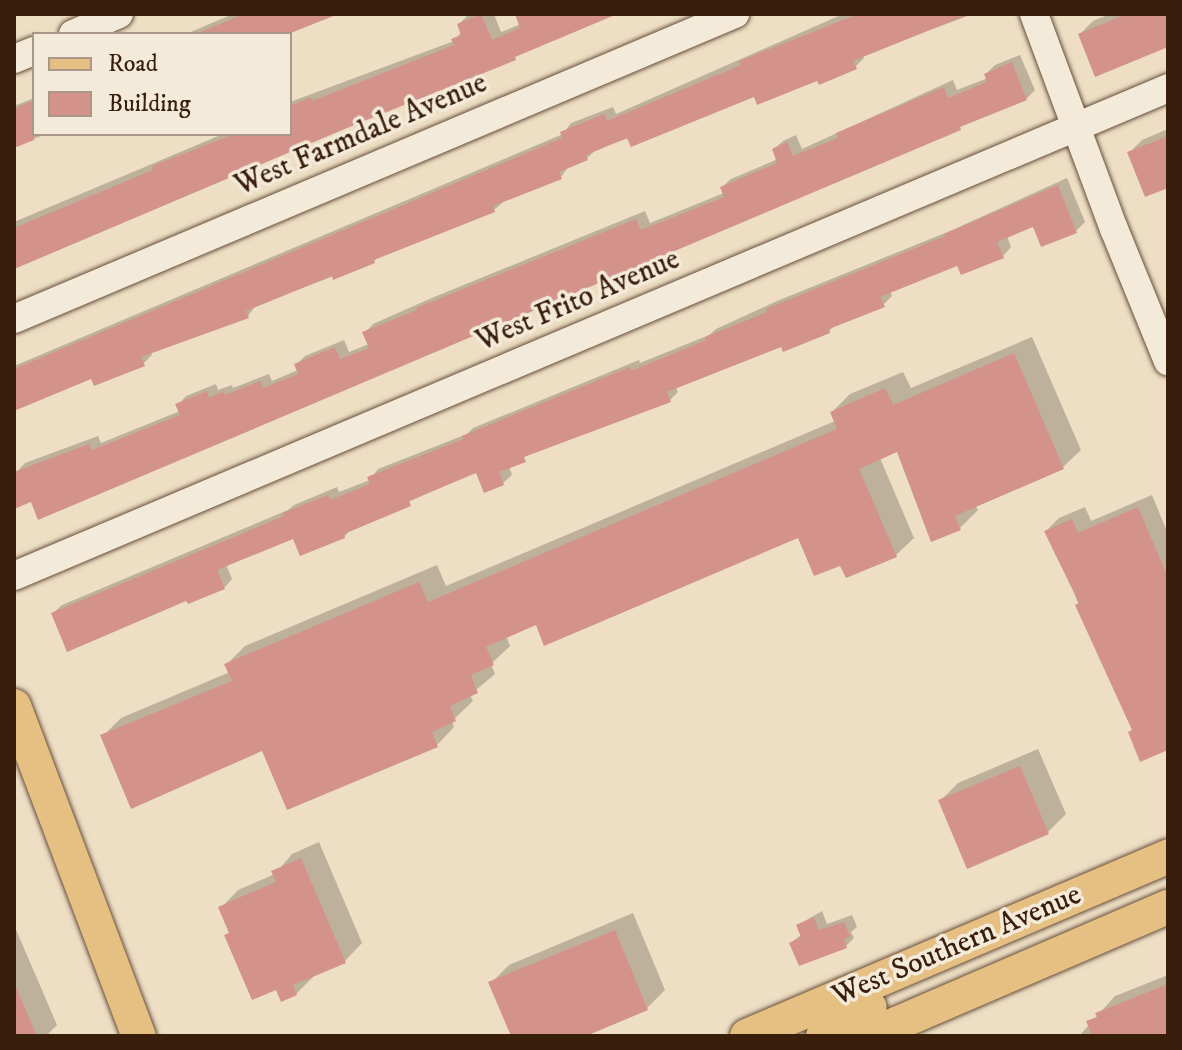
<!DOCTYPE html>
<style>
body{margin:0}
#map{position:relative;width:1182px;height:1050px;overflow:hidden;background:#eddec4;font-family:"IM FELL DW Pica",serif}
div>[style]{position:absolute}
.shadow>*{inset:0;background:#0003}
.building>*{inset:0;background:#d3938a}
.roads{filter:drop-shadow(0 0 2px #674e3a) drop-shadow(0 0 2px #674e3a)}
.minor>*{height:28px;margin:-14px;padding:0 14px;transform-origin:14px;border-radius:14px;background:#f3ead9}
.major>*{height:34px;margin:-17px;padding:0 17px;transform-origin:17px;border-radius:17px;background:#e6bf82}
span{translate:-50% -50%;white-space:nowrap;text-align:center;line-height:1.15;-webkit-text-stroke:7px #f3ead9;paint-order:stroke}
.street-label{font-size:30px;color:#3a1e0c}
.frame{position:absolute;inset:0;border:16px solid #3a1e0c;pointer-events:none}
.legend{position:absolute;left:32px;top:32px;width:260px;height:104px;box-sizing:border-box;background:#f3ead9;border:2px solid #a99887;margin:0;padding:10px 14px;list-style:none;font-size:24px;color:#3a1e0c}
.legend li{display:flex;align-items:center;gap:16px;height:40px}
.legend b{width:40px;border:2px solid #a99887}
</style>
<div id="map">
<div class="shadow">
<i style="clip-path:polygon(233px 14px,336px 14px,288px 34px,186px 34px)"></i>
<i style="clip-path:polygon(494px 14px,501px 32px,521px 24px,518px 17px,521px 14px,615px 14px,14px 269px,14px 222px,223px 134px,290px 134px,290px 102px,454px 41px,462px 31px,459px 24px,468px 15px)"></i>
<i style="clip-path:polygon(843px 14px,973px 14px,863px 55px,864px 58px,855px 67px,755px 94px,597px 149px,587px 158px,569px 166px,561px 177px,503px 202px,494px 210px,380px 255px,374px 261px,256px 305px,248px 316px,151px 352px,152px 355px,143px 364px,92px 377px,14px 410px,14px 366px,563px 134px,571px 123px,613px 107px,616px 114px)"></i>
<i style="clip-path:polygon(1110px 14px,1168px 14px,1168px 45px,1080px 34px,1093px 21px)"></i>
<i style="clip-path:polygon(1020px 55px,1035px 90px,1026px 99px,14px 507px,14px 475px,25px 463px,98px 436px,101px 443px,180px 411px,178px 405px,186px 396px,216px 384px,218px 390px,232px 385px,233px 388px,269px 374px,272px 381px,298px 370px,296px 365px,305px 356px,344px 340px,349px 352px,369px 344px,365px 333px,373px 324px,427px 300px,645px 211px,650px 223px,724px 193px,722px 187px,731px 179px,778px 159px,774px 149px,783px 141px,796px 135px,802px 149px,953px 80px,957px 90px,988px 78px,986px 74px,995px 65px)"></i>
<i style="clip-path:polygon(34px 98px,34px 134px,47px 134px,14px 146px,14px 106px)"></i>
<i style="clip-path:polygon(1168px 129px,1168px 185px,1129px 153px,1142px 140px)"></i>
<i style="clip-path:polygon(1067px 178px,1085px 222px,1076px 231px,1034px 225px,1007px 236px,1011px 247px,1003px 256px,958px 263px,890px 291px,892px 296px,883px 305px,836px 324px,829px 331px,782px 344px,676px 387px,678px 392px,670px 400px,533px 452px,509px 466px,512px 475px,503px 483px,477px 471px,353px 527px,344px 537px,294px 537px,226px 564px,232px 579px,224px 588px,187px 598px,53px 613px,62px 605px,288px 510px,294px 505px,337px 487px,339px 492px,370px 480px,378px 469px,467px 434px,473px 428px,639px 360px,640px 363px,709px 335px,716px 329px,777px 301px,950px 231px)"></i>
<i style="clip-path:polygon(1032px 337px,1081px 450px,1063px 467px,975px 505px,978px 510px,960px 528px,898px 450px,880px 458px,914px 538px,896px 555px,841px 563px,800px 535px,537px 623px,506px 636px,510px 646px,491px 664px,495px 674px,470px 695px,473px 701px,452px 721px,454px 727px,437px 745px,263px 748px,103px 736px,121px 718px,230px 672px,227px 664px,245px 646px,437px 565px,446px 586px,835px 421px,832px 412px,850px 394px,903px 372px,911px 388px)"></i>
<i style="clip-path:polygon(1152px 495px,1168px 534px,1168px 747px,1133px 729px,1089px 633px,1060px 554px,1056px 556px,1046px 531px,1059px 518px,1085px 507px,1091px 521px)"></i>
<i style="clip-path:polygon(1038px 749px,1066px 814px,1048px 832px,940px 801px,958px 783px)"></i>
<i style="clip-path:polygon(319px 842px,362px 943px,345px 961px,314px 976px,296px 994px,277px 988px,227px 935px,231px 931px,221px 908px,238px 890px,275px 874px,292px 854px)"></i>
<i style="clip-path:polygon(822px 911px,827px 924px,852px 915px,857px 927px,851px 932px,854px 938px,846px 946px,791px 943px,802px 934px,798px 925px)"></i>
<i style="clip-path:polygon(633px 913px,665px 990px,647px 1008px,581px 1036px,513px 1036px,491px 983px,509px 965px)"></i>
<i style="clip-path:polygon(14px 925px,57px 1025px,46px 1036px,14px 1036px)"></i>
<i style="clip-path:polygon(1168px 975px,1168px 1036px,1079px 1036px,1115px 996px)"></i>
</div>
<div class="building">
<i style="clip-path:polygon(244px 14px,336px 14px,336px 15px,288px 34px,196px 34px)"></i>
<i style="clip-path:polygon(481px 14px,492px 40px,520px 28px,515px 14px,615px 15px,515px 57px,516px 60px,342px 130px,14px 269px,14px 228px,153px 170px,152px 166px,234px 134px,290px 134px,290px 106px,311px 97px,312px 101px,454px 45px,451px 39px,461px 35px,457px 24px)"></i>
<i style="clip-path:polygon(858px 14px,967px 15px,853px 61px,857px 69px,819px 85px,817px 81px,757px 105px,754px 97px,631px 147px,627px 138px,586px 155px,588px 160px,559px 172px,562px 179px,493px 206px,495px 212px,374px 260px,375px 263px,333px 280px,332px 276px,246px 311px,249px 318px,141px 357px,145px 366px,94px 386px,91px 379px,14px 411px,14px 369px,562px 138px,560px 132px,604px 114px,607px 121px,741px 65px,739px 61px)"></i>
<i style="clip-path:polygon(1127px 14px,1168px 14px,1168px 47px,1095px 77px,1078px 34px)"></i>
<i style="clip-path:polygon(1012px 62px,1027px 100px,960px 127px,961px 130px,38px 520px,31px 502px,14px 509px,14px 472px,89px 444px,92px 450px,180px 415px,175px 404px,207px 391px,209px 398px,223px 392px,225px 395px,260px 381px,263px 388px,298px 374px,294px 364px,335px 347px,340px 359px,369px 348px,362px 332px,417px 310px,416px 308px,636px 219px,641px 230px,724px 197px,720px 187px,777px 163px,772px 149px,787px 142px,793px 156px,838px 138px,836px 133px,944px 87px,948px 98px,987px 82px,984px 74px)"></i>
<i style="clip-path:polygon(34px 100px,34px 140px,14px 148px,14px 109px)"></i>
<i style="clip-path:polygon(1168px 136px,1168px 188px,1145px 197px,1127px 152px)"></i>
<i style="clip-path:polygon(1058px 185px,1077px 233px,1041px 247px,1033px 227px,997px 242px,1004px 258px,961px 275px,957px 266px,880px 297px,885px 307px,829px 329px,830px 333px,783px 352px,781px 347px,667px 392px,671px 402px,524px 457px,526px 462px,499px 472px,504px 485px,484px 493px,476px 473px,409px 501px,411px 506px,344px 534px,345px 538px,300px 556px,293px 539px,217px 570px,225px 589px,188px 604px,186px 601px,67px 652px,51px 613px,284px 516px,283px 513px,328px 495px,330px 500px,370px 484px,367px 477px,463px 439px,462px 436px,630px 367px,631px 371px,706px 340px,705px 337px,767px 312px,766px 309px,945px 236px,944px 234px)"></i>
<i style="clip-path:polygon(1014px 353px,1064px 469px,955px 516px,961px 530px,931px 542px,897px 452px,859px 469px,897px 557px,846px 578px,840px 566px,814px 576px,798px 538px,544px 646px,536px 625px,486px 647px,494px 665px,471px 675px,478px 693px,450px 706px,456px 721px,432px 732px,438px 747px,287px 810px,262px 751px,131px 809px,100px 735px,232px 681px,224px 664px,419px 582px,428px 602px,837px 429px,830px 412px,885px 388px,893px 405px)"></i>
<i style="clip-path:polygon(1138px 507px,1168px 578px,1168px 750px,1140px 762px,1128px 732px,1132px 730px,1075px 605px,1079px 603px,1044px 531px,1072px 519px,1078px 533px)"></i>
<i style="clip-path:polygon(1020px 766px,1049px 834px,967px 869px,938px 800px)"></i>
<i style="clip-path:polygon(301px 858px,346px 963px,293px 985px,297px 995px,281px 1002px,276px 990px,252px 1000px,224px 935px,229px 933px,218px 907px,276px 882px,271px 871px)"></i>
<i style="clip-path:polygon(814px 917px,819px 930px,844px 922px,850px 936px,844px 939px,847px 948px,799px 966px,789px 943px,801px 937px,796px 925px)"></i>
<i style="clip-path:polygon(615px 930px,648px 1010px,586px 1036px,511px 1036px,488px 982px)"></i>
<i style="clip-path:polygon(14px 983px,37px 1036px,14px 1036px)"></i>
<i style="clip-path:polygon(1168px 984px,1168px 1036px,1092px 1036px,1086px 1021px,1097px 1017px,1095px 1013px)"></i>
</div>
<div class="roads">
<div class="minor">
<i style="left:1034px;top:14px;width:229px;rotate:69.6deg"></i>
<i style="left:1114px;top:229px;width:143px;rotate:67.8deg"></i>
<i style="left:73px;top:34px;width:50px;rotate:-23.5deg"></i>
<i style="left:14px;top:59px;width:22px;rotate:-22deg"></i>
<i style="left:14px;top:319px;width:783px;rotate:-22.93deg"></i>
<i style="left:14px;top:576px;width:1253px;rotate:-22.92deg"></i>
</div>
<div class="major">
<i style="left:14px;top:706px;width:353px;rotate:69.3deg"></i>
<i style="left:747px;top:1036px;width:458px;rotate:-23.1deg"></i>
<i style="left:823px;top:1036px;width:10px;rotate:-66deg"></i>
<i style="left:827px;top:1027px;width:47px;rotate:-24.9deg"></i>
<i style="left:868px;top:1036px;width:327px;rotate:-23.3deg"></i>
</div>
</div>
<div class="street-label">
<span style="left:361px;top:135px;rotate:-23deg">West Farmdale Avenue</span>
<span style="left:578px;top:301px;rotate:-23deg">West Frito Avenue</span>
<span style="left:957px;top:946px;rotate:-23deg">West Southern Avenue</span>
</div>
<div class="frame"></div>
<ul class="legend">
<li><b style="height:10px;background:#e6bf82"></b>Road</li>
<li><b style="height:22px;background:#d3938a"></b>Building</li>
</ul>
</div>
